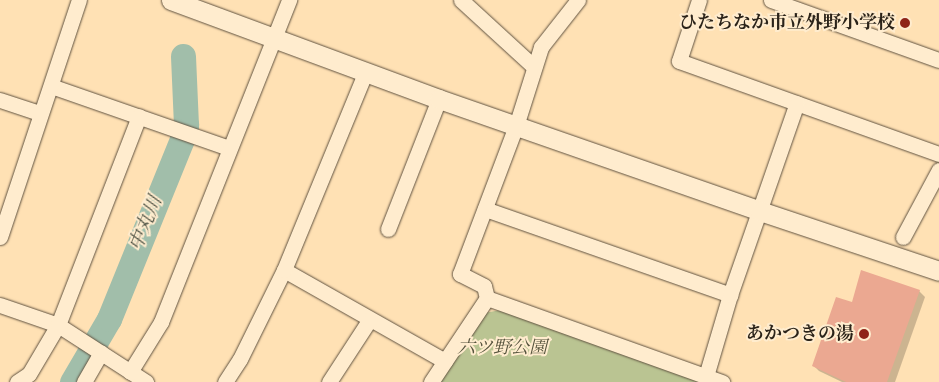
<!DOCTYPE html>
<meta charset="utf-8">
<style>
body{margin:0}
#map{position:relative;width:939px;height:382px;overflow:hidden;background:#ffe1b4;font-family:"Old Standard TT","Noto Serif JP",serif}
div>[style]{position:absolute}
.green>*{inset:0;background:#bac492}
.shadow>*{inset:0;background:#0003}
.river>*{height:25px;margin:-12.5px;padding:0 12.5px;transform-origin:12.5px;border-radius:12.5px;background:#a1beaa}
.building>*{inset:0;background:#eba891}
.roads{filter:drop-shadow(0 0 1px #605240) drop-shadow(0 0 1px #605240)}
.minor>*{height:15px;margin:-7.5px;padding:0 7.5px;transform-origin:7.5px;border-radius:7.5px;background:#ffecce}
.tertiary>*{height:19px;margin:-9.5px;padding:0 9.5px;transform-origin:9.5px;border-radius:9.5px;background:#ffecce}
.dots>*{width:14px;height:14px;translate:-50% -50%;box-sizing:border-box;border:2px solid #ffecce;border-radius:50%}
span{translate:-50% -50%;white-space:nowrap;text-align:center;line-height:1.15;-webkit-text-stroke:4px #ffecce;paint-order:stroke}
.poi-label{font-size:18px;color:#2b2319;font-weight:700}
.right{translate:-100% -50%;text-align:right}
.park-label{font-size:18px;color:#56533d;font-style:italic}
.water-label{font-size:19px;color:#4e5244;font-style:italic}
</style>
<div id="map">
<div class="green">
<i style="clip-path:polygon(501px 310px,699px 382px,440px 382px,484px 313px)"></i>
</div>
<div class="shadow">
<i style="clip-path:polygon(919px 291px,925px 297px,895px 382px,842px 382px,819px 371px,813px 365px,853px 303px)"></i>
</div>
<div class="river">
<i style="left:72px;top:382px;width:73px;rotate:-59.6deg"></i>
<i style="left:109px;top:319px;width:194px;rotate:-67.9deg"></i>
<i style="left:182px;top:139px;width:15px;rotate:-74deg"></i>
<i style="left:186px;top:125px;width:69px;rotate:-92.5deg"></i>
</div>
<div class="building">
<i style="clip-path:polygon(861px 270px,920px 290px,887px 382px,846px 382px,812px 366px,836px 297px,852px 302px)"></i>
</div>
<div class="roads">
<div class="minor">
<i style="left:461px;top:0;width:99px;rotate:42.5deg"></i>
<i style="left:699px;top:0;width:64px;rotate:108.2deg"></i>
<i style="left:679px;top:61px;width:276px;rotate:19.7deg"></i>
<i style="left:771px;top:0;width:178px;rotate:19.7deg"></i>
<i style="left:51px;top:86px;width:188px;rotate:19.2deg"></i>
<i style="left:0;top:100px;width:41px;rotate:18.4deg"></i>
<i style="left:485px;top:209px;width:260px;rotate:19.3deg"></i>
<i style="left:388px;top:229px;width:140px;rotate:-68.6deg"></i>
<i style="left:0;top:237px;width:250px;rotate:-71.6deg"></i>
<i style="left:903px;top:237px;width:76px;rotate:-61.8deg"></i>
<i style="left:284px;top:270px;width:185px;rotate:29.5deg"></i>
<i style="left:487px;top:298px;width:12px;rotate:-104deg"></i>
<i style="left:484px;top:286px;width:27px;rotate:-153deg"></i>
<i style="left:460px;top:274px;width:158px;rotate:-69.3deg"></i>
<i style="left:516px;top:126px;width:83px;rotate:-72.4deg"></i>
<i style="left:541px;top:47px;width:60px;rotate:-51.8deg"></i>
<i style="left:487px;top:298px;width:250px;rotate:19.7deg"></i>
<i style="left:0;top:305px;width:61px;rotate:19deg"></i>
<i style="left:58px;top:325px;width:105px;rotate:32.9deg"></i>
<i style="left:130px;top:372px;width:59px;rotate:-58.2deg"></i>
<i style="left:161px;top:322px;width:347px;rotate:-68.3deg"></i>
<i style="left:706px;top:376px;width:84px;rotate:-73.5deg"></i>
<i style="left:730px;top:295px;width:203px;rotate:-70.8deg"></i>
<i style="left:17px;top:382px;width:14px;rotate:-34deg"></i>
<i style="left:29px;top:374px;width:57px;rotate:-59.4deg"></i>
<i style="left:58px;top:325px;width:224px;rotate:-68.8deg"></i>
<i style="left:84px;top:382px;width:34px;rotate:-60deg"></i>
<i style="left:225px;top:382px;width:27px;rotate:-57deg"></i>
<i style="left:240px;top:359px;width:99px;rotate:-63.7deg"></i>
<i style="left:284px;top:270px;width:215px;rotate:-67.6deg"></i>
<i style="left:329px;top:382px;width:75px;rotate:-56.9deg"></i>
<i style="left:431px;top:382px;width:101px;rotate:-56.3deg"></i>
</div>
<div class="tertiary">
<i style="left:171px;top:0;width:286px;rotate:20.3deg"></i>
<i style="left:439px;top:99px;width:340px;rotate:19.2deg"></i>
<i style="left:760px;top:211px;width:189px;rotate:18.5deg"></i>
</div>
</div>
<div class="dots">
<i style="left:905px;top:23px;background:#8f2418"></i>
<i style="left:864px;top:334px;background:#8f2418"></i>
</div>
<div class="poi-label">
<span class="right" style="left:895px;top:23px">ひたちなか市立外野小学校</span>
<span class="right" style="left:854px;top:334px">あかつきの湯</span>
</div>
<div class="park-label">
<span style="left:502px;top:348px">六ツ野公園</span>
</div>
<div class="water-label">
<span style="left:147px;top:224px;rotate:-68deg">中丸川</span>
</div>
</div>
